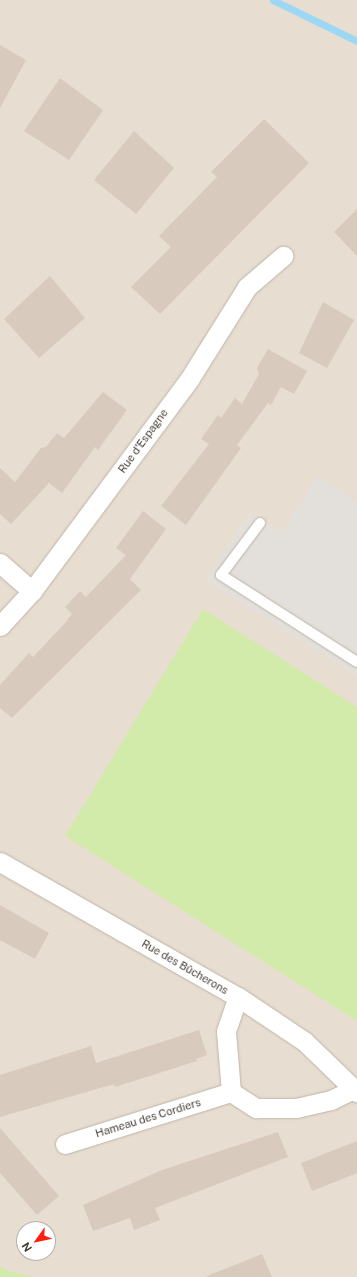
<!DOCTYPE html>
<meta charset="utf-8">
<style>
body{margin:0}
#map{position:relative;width:357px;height:1277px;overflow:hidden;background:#f3ede4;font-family:"Public Sans",sans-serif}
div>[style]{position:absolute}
.residential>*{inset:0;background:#e7ded1}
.green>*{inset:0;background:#d2eaaa}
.parking>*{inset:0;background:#e3e0dc}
.stream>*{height:7px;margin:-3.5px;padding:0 3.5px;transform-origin:3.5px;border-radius:3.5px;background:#9cd7f4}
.building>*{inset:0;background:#d8cabc}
.roads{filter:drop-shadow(0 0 1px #bfb4a6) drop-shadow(0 0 1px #bfb4a6)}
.service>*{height:10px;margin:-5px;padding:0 5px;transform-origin:5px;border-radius:5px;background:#fff}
.minor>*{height:19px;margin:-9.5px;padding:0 9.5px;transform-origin:9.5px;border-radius:9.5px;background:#fff}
span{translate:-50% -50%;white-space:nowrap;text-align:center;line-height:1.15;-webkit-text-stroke:3.5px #fff;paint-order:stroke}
.street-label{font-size:11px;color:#453d33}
.north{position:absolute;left:16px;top:1221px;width:40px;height:40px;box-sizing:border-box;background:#fff;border:1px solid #b5b1ad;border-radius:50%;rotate:237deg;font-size:11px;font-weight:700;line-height:16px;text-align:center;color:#453d33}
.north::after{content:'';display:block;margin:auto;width:14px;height:18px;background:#ff1e0f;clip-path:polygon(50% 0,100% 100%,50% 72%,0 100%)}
</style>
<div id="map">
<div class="residential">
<i style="clip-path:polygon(evenodd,0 0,357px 0,357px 1277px,0 1277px,0 0,24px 1229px,48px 1229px,48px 1253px,24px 1253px,24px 1229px)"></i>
</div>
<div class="green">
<i style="clip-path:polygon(203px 609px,357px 707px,357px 1021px,65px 836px)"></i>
<i style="clip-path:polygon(0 1266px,11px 1272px,34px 1277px,0 1277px)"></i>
</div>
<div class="parking">
<i style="clip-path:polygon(318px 476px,357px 502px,357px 676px,205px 580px,250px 513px,282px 532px)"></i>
</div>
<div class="stream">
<i style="left:273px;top:0;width:93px;rotate:26deg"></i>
</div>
<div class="building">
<i style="clip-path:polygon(0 45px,26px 60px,0 108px)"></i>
<i style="clip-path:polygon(60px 78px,103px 110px,69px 160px,24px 131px)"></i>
<i style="clip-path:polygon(264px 119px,309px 163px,160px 314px,131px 287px,171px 247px,159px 236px,217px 177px,211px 172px)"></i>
<i style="clip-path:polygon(134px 131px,174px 168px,136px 214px,94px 180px)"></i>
<i style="clip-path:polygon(357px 209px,357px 256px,334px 232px)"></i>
<i style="clip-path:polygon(50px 276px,85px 318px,39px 358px,4px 319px)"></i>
<i style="clip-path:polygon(323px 302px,354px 320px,327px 368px,299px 353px)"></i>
<i style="clip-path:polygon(268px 349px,307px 371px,294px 394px,281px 387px,271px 405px,268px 403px,237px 445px,241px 448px,186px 525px,161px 506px,209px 444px,201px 439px,218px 415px,221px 418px,235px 398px,242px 404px,259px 374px,257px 368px)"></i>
<i style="clip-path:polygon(103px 392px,127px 410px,98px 450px,95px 447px,62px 493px,49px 483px,11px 524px,0 514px,0 468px,15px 482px,41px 448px,46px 447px,57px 433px,64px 438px)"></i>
<i style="clip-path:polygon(143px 511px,166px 529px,130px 579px,141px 590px,12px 718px,0 708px,0 685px,29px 653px,33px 657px,65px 623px,72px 614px,65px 607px,80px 591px,86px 597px,126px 555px,116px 548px)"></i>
<i style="clip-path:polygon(0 905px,49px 933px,35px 959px,0 940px)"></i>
<i style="clip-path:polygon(199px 1030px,207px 1055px,196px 1059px,197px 1061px,115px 1087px,114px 1084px,0 1117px,0 1075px,91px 1046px,96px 1063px)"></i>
<i style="clip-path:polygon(0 1128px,59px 1196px,37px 1215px,0 1173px)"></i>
<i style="clip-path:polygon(278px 1132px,288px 1157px,155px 1208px,160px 1220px,134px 1230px,130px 1218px,93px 1231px,83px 1205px,162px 1170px)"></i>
<i style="clip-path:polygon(357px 1141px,357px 1173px,312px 1191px,301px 1163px)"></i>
<i style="clip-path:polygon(262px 1254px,272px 1277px,207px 1277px,207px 1276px)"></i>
</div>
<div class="roads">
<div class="service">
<i style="left:260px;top:523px;width:65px;rotate:126.9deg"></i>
<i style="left:221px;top:575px;width:161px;rotate:32.6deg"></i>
</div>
<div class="minor">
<i style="left:0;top:563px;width:43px;rotate:41.2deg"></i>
<i style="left:0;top:626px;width:47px;rotate:-47.6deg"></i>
<i style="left:32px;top:591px;width:265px;rotate:-53.4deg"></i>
<i style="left:190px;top:378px;width:107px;rotate:-57.9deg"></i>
<i style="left:247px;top:287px;width:48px;rotate:-40.7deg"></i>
<i style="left:0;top:862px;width:274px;rotate:29.6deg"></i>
<i style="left:238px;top:997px;width:79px;rotate:33.7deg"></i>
<i style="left:304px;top:1041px;width:74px;rotate:43.9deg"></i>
<i style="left:231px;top:1092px;width:61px;rotate:-94.7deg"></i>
<i style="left:226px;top:1031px;width:36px;rotate:-71deg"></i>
<i style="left:65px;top:1144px;width:174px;rotate:-17.4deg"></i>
<i style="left:231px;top:1092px;width:30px;rotate:33deg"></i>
<i style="left:256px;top:1108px;width:40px"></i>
<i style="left:296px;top:1108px;width:36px;rotate:-13deg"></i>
<i style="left:331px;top:1100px;width:25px;rotate:-26deg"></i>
</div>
</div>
<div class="street-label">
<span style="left:143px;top:441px;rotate:-54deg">Rue d'Espagne</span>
<span style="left:185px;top:967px;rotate:30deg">Rue des Bûcherons</span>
<span style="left:148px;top:1118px;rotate:-17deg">Hameau des Cordiers</span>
</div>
<div class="north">N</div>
</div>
